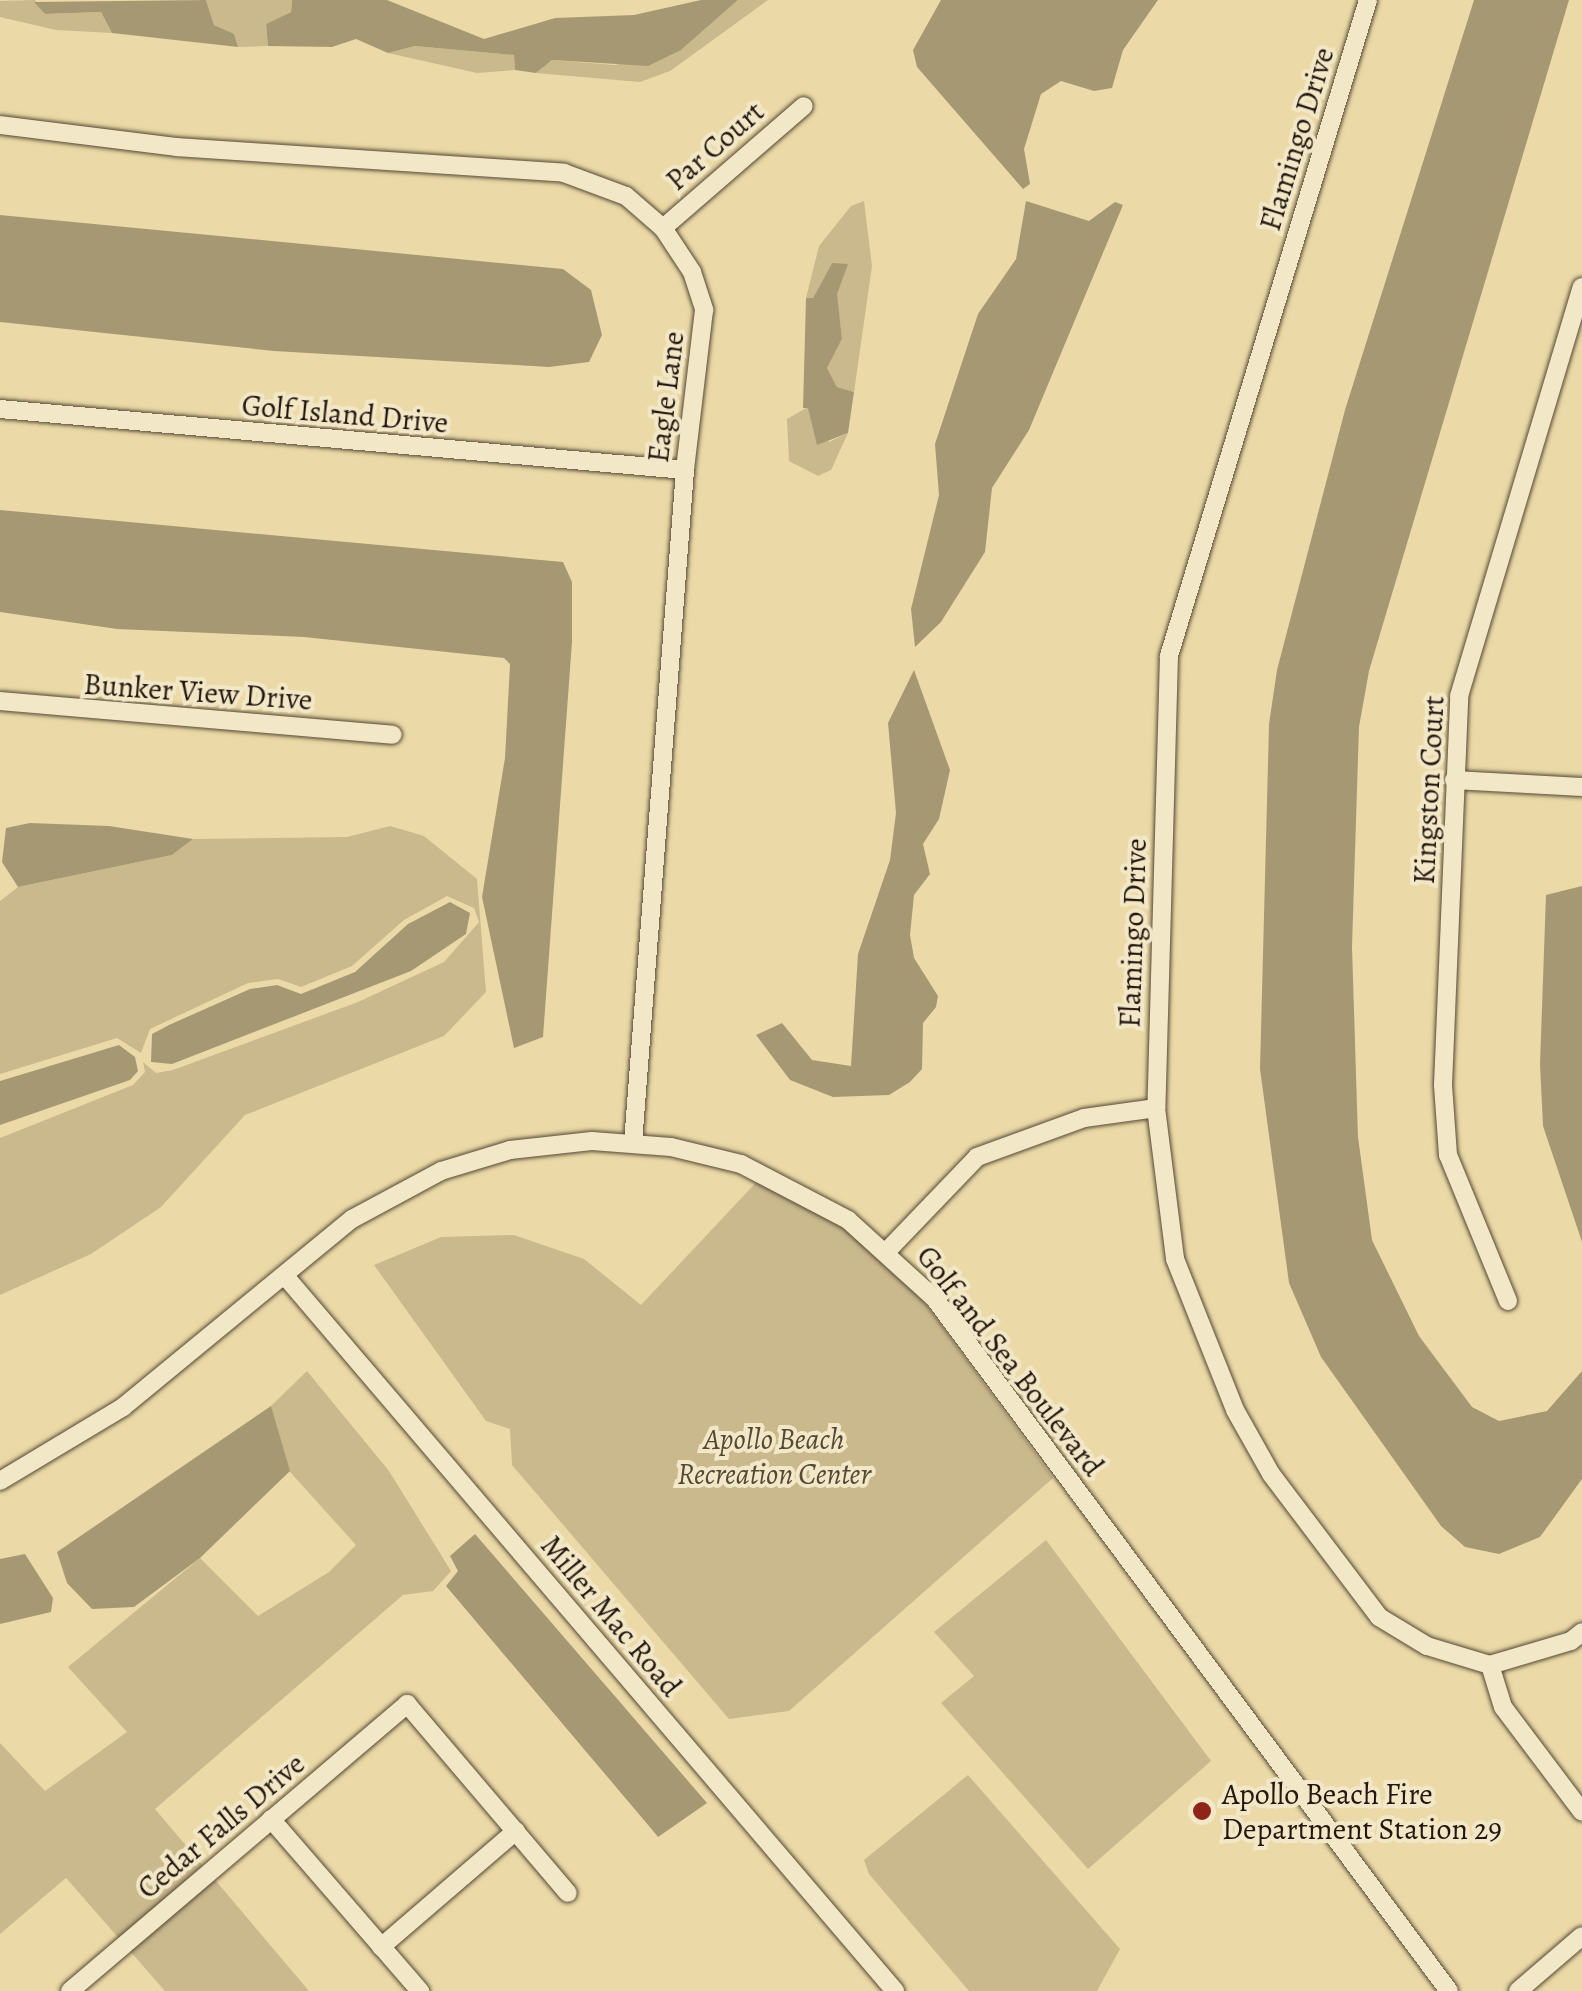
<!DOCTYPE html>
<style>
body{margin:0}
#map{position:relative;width:1582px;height:1991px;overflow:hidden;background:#ebdaa7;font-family:Alegreya,serif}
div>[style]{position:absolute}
.green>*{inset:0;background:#c9b98d}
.water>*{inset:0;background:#a79874}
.roads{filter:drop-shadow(0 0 2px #554836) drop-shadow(0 0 2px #554836)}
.minor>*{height:18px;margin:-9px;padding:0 9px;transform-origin:9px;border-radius:9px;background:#f2e7c6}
.dots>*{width:28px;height:28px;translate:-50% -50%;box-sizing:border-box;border:5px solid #f2e7c6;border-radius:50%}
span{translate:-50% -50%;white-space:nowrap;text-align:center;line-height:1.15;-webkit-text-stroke:8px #f2e7c6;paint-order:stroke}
.street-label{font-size:30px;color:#231710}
.park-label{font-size:30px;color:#554836;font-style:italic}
.poi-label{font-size:30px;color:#231710}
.left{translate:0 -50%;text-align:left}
</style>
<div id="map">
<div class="green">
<i style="clip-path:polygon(35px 0,45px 14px,101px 12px,112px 33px,56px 30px,0 17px,0 1px)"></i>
<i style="clip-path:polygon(206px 0,292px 0,291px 12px,266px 24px,268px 46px,238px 47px,233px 34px,214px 25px)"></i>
<i style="clip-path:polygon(738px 0,768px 0,670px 71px,640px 82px,536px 73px,552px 60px,615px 65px,681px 50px)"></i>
<i style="clip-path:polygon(415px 46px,514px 55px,515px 70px,477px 73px,388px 53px)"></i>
<i style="clip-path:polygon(864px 201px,872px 266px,854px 392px,837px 387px,827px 368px,842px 339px,832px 263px,813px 298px,806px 298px,819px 246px,851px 206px)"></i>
<i style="clip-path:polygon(808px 407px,829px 442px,848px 433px,831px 470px,818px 476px,789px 461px,787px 419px)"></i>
<i style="clip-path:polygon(390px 826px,424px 836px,477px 879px,486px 992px,444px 1036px,245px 1115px,161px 1207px,91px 1254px,0 1295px,0 1138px,133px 1085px,145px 1072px,143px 1062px,156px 1073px,173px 1070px,358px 1002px,444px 962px,479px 922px,474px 908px,447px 896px,404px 920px,352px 966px,301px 987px,278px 979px,248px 983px,150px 1029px,141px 1053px,117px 1038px,0 1074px,0 901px,18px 887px,172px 855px,193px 839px,347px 837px)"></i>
<i style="clip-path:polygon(764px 1174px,887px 1251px,1053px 1478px,789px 1711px,729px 1719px,512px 1465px,510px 1429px,486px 1421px,374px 1265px,441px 1237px,514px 1235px,584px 1259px,641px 1305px)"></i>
<i style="clip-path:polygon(307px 1371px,389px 1471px,451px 1571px,433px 1591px,403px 1595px,155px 1809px,309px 1991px,165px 1991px,66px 1878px,0 1934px,0 1743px,45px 1791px,127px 1732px,68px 1667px,200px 1558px,258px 1616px,329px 1572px,356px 1545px,282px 1463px,271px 1406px)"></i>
<i style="clip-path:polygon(1046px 1540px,1211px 1761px,1088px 1869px,941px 1703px,974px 1676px,934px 1632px)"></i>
<i style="clip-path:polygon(968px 1775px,1120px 1949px,1097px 1991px,969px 1991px,869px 1874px,864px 1860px)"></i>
</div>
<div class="water">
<i style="clip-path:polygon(206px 0,214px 25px,234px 34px,238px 47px,112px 33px,101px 12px,45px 14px,34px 2px)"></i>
<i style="clip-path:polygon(292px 0,387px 0,484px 39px,555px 18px,634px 15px,701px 0,738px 0,681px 50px,648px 66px,552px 60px,536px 73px,515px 70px,514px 55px,415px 46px,388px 53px,356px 39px,332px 47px,268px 46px,266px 24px,291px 12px)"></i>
<i style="clip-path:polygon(941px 0,1158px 0,1123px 50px,1112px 88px,1094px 91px,1061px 81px,1041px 94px,1024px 149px,1030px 184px,1023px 189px,917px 67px,913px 50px)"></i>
<i style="clip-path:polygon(1474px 0,1569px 0,1369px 671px,1359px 727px,1352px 947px,1358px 1137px,1372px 1240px,1419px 1336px,1472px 1407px,1499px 1421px,1547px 1411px,1582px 1371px,1582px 1479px,1540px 1537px,1499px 1554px,1465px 1547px,1441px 1526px,1321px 1357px,1289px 1283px,1260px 1069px,1269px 724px,1277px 670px,1345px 410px)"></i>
<i style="clip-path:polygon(1026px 201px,1089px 221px,1115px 202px,1123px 205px,1029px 430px,992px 488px,985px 552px,941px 622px,915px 647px,911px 609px,939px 495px,935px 444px,978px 314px,1016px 259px)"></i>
<i style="clip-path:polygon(0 215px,563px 269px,591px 290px,602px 335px,589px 362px,549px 367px,274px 351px,0 322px)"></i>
<i style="clip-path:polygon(832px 263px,848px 264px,837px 294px,842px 339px,827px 368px,837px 387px,854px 392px,848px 433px,817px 445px,808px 408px,803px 408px,806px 298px,813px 298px)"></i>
<i style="clip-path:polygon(0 510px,563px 562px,572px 582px,572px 642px,543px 1037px,514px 1048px,482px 897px,505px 758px,510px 664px,504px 658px,304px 637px,117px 629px,0 612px)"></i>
<i style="clip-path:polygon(914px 670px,950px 770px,939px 819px,923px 844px,930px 874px,914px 895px,910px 935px,914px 958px,938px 996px,936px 1007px,923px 1023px,922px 1069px,910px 1082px,889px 1095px,833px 1097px,790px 1080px,756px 1035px,782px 1023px,812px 1060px,851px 1066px,858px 954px,890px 860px,896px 813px,888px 723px)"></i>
<i style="clip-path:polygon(30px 823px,109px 826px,193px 839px,172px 855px,18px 887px,2px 862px,6px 828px)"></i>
<i style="clip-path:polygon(1582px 886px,1582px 1242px,1543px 1126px,1540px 1064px,1546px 895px)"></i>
<i style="clip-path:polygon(450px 902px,470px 913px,466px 934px,411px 971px,172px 1064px,151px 1062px,152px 1034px,169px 1025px,250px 989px,277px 985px,301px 994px,355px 972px,408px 924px)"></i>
<i style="clip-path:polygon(119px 1045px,135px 1057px,138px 1071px,130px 1080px,0 1125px,0 1081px)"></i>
<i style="clip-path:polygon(271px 1406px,290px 1471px,200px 1558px,134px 1607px,92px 1609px,67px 1583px,57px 1552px)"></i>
<i style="clip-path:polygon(475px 1534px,707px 1803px,658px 1837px,654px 1832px,446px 1586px,458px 1571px,450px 1556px)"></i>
<i style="clip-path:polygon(25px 1554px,53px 1598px,51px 1612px,0 1624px,0 1559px)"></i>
</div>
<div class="roads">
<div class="minor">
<i style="left:1368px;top:0;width:686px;rotate:106.88deg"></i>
<i style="left:1169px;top:656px;width:452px;rotate:91.6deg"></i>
<i style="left:1156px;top:1108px;width:152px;rotate:82.8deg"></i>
<i style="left:1175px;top:1259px;width:162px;rotate:68.3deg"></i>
<i style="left:1235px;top:1410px;width:73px;rotate:60.6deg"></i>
<i style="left:1271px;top:1474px;width:179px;rotate:52.9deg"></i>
<i style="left:1379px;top:1617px;width:56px;rotate:31.1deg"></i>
<i style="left:1427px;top:1646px;width:66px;rotate:16.8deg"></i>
<i style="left:1490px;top:1665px;width:84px;rotate:-16.5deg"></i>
<i style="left:1571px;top:1641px;width:14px;rotate:-39deg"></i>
<i style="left:0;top:125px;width:178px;rotate:7.1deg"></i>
<i style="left:177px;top:147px;width:388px;rotate:3.8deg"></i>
<i style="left:564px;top:173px;width:66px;rotate:20.4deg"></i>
<i style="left:626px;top:196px;width:49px;rotate:40.9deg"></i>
<i style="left:663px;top:228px;width:53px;rotate:56.6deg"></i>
<i style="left:692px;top:272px;width:40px;rotate:72deg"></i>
<i style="left:704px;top:310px;width:161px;rotate:96.8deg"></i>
<i style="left:685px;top:470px;width:674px;rotate:94.42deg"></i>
<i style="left:663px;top:228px;width:186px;rotate:-40.9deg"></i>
<i style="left:0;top:409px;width:688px;rotate:5.09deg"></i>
<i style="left:0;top:701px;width:394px;rotate:4.9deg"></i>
<i style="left:1454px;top:780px;width:128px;rotate:3.1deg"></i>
<i style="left:887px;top:1251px;width:130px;rotate:-46.2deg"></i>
<i style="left:977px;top:1157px;width:114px;rotate:-20deg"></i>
<i style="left:1084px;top:1118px;width:73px;rotate:-7.9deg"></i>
<i style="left:285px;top:1276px;width:940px;rotate:49.53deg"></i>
<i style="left:1508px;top:1301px;width:158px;rotate:-112.3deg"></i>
<i style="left:1448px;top:1155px;width:70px;rotate:-94.1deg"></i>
<i style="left:1443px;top:1085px;width:389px;rotate:-87.6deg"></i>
<i style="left:1459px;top:696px;width:427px;rotate:-73.3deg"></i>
<i style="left:0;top:1481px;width:144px;rotate:-31deg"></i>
<i style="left:123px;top:1407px;width:296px;rotate:-39.4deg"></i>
<i style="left:352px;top:1219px;width:101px;rotate:-28.3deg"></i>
<i style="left:441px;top:1171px;width:72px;rotate:-16.9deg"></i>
<i style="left:510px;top:1150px;width:82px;rotate:-6.3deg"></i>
<i style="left:592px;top:1141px;width:79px;rotate:4.3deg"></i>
<i style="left:671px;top:1147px;width:72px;rotate:13.7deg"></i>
<i style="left:741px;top:1164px;width:121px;rotate:27.6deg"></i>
<i style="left:848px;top:1220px;width:118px;rotate:42.2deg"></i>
<i style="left:935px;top:1299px;width:862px;rotate:53.4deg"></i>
<i style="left:1490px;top:1665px;width:44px;rotate:72.8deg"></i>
<i style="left:1503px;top:1707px;width:131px;rotate:53deg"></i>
<i style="left:271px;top:1819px;width:228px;rotate:49.1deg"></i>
<i style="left:381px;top:1947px;width:178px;rotate:-40.7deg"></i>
<i style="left:70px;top:1991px;width:443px;rotate:-40.4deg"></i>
<i style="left:407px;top:1704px;width:248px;rotate:49.6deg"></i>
<i style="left:1518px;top:1991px;width:84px;rotate:-40.7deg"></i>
</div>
</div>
<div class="dots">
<i style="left:1202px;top:1811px;background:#8f2418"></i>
</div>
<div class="street-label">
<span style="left:1297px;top:139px;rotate:-73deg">Flamingo Drive</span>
<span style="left:715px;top:146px;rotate:-41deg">Par Court</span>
<span style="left:666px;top:397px;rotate:-83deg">Eagle Lane</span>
<span style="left:345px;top:414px;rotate:5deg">Golf Island Drive</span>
<span style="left:198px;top:692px;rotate:4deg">Bunker View Drive</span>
<span style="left:1429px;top:790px;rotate:-87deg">Kingston Court</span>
<span style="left:1133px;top:933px;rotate:-88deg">Flamingo Drive</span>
<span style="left:1010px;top:1361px;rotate:52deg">Golf and Sea Boulevard</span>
<span style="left:611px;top:1616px;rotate:50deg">Miller Mac Road</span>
<span style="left:221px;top:1826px;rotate:-40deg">Cedar Falls Drive</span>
</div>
<div class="park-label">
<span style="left:774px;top:1456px">Apollo Beach<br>Recreation Center</span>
</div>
<div class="poi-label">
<span class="left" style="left:1222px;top:1811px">Apollo Beach Fire<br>Department Station 29</span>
</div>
</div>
